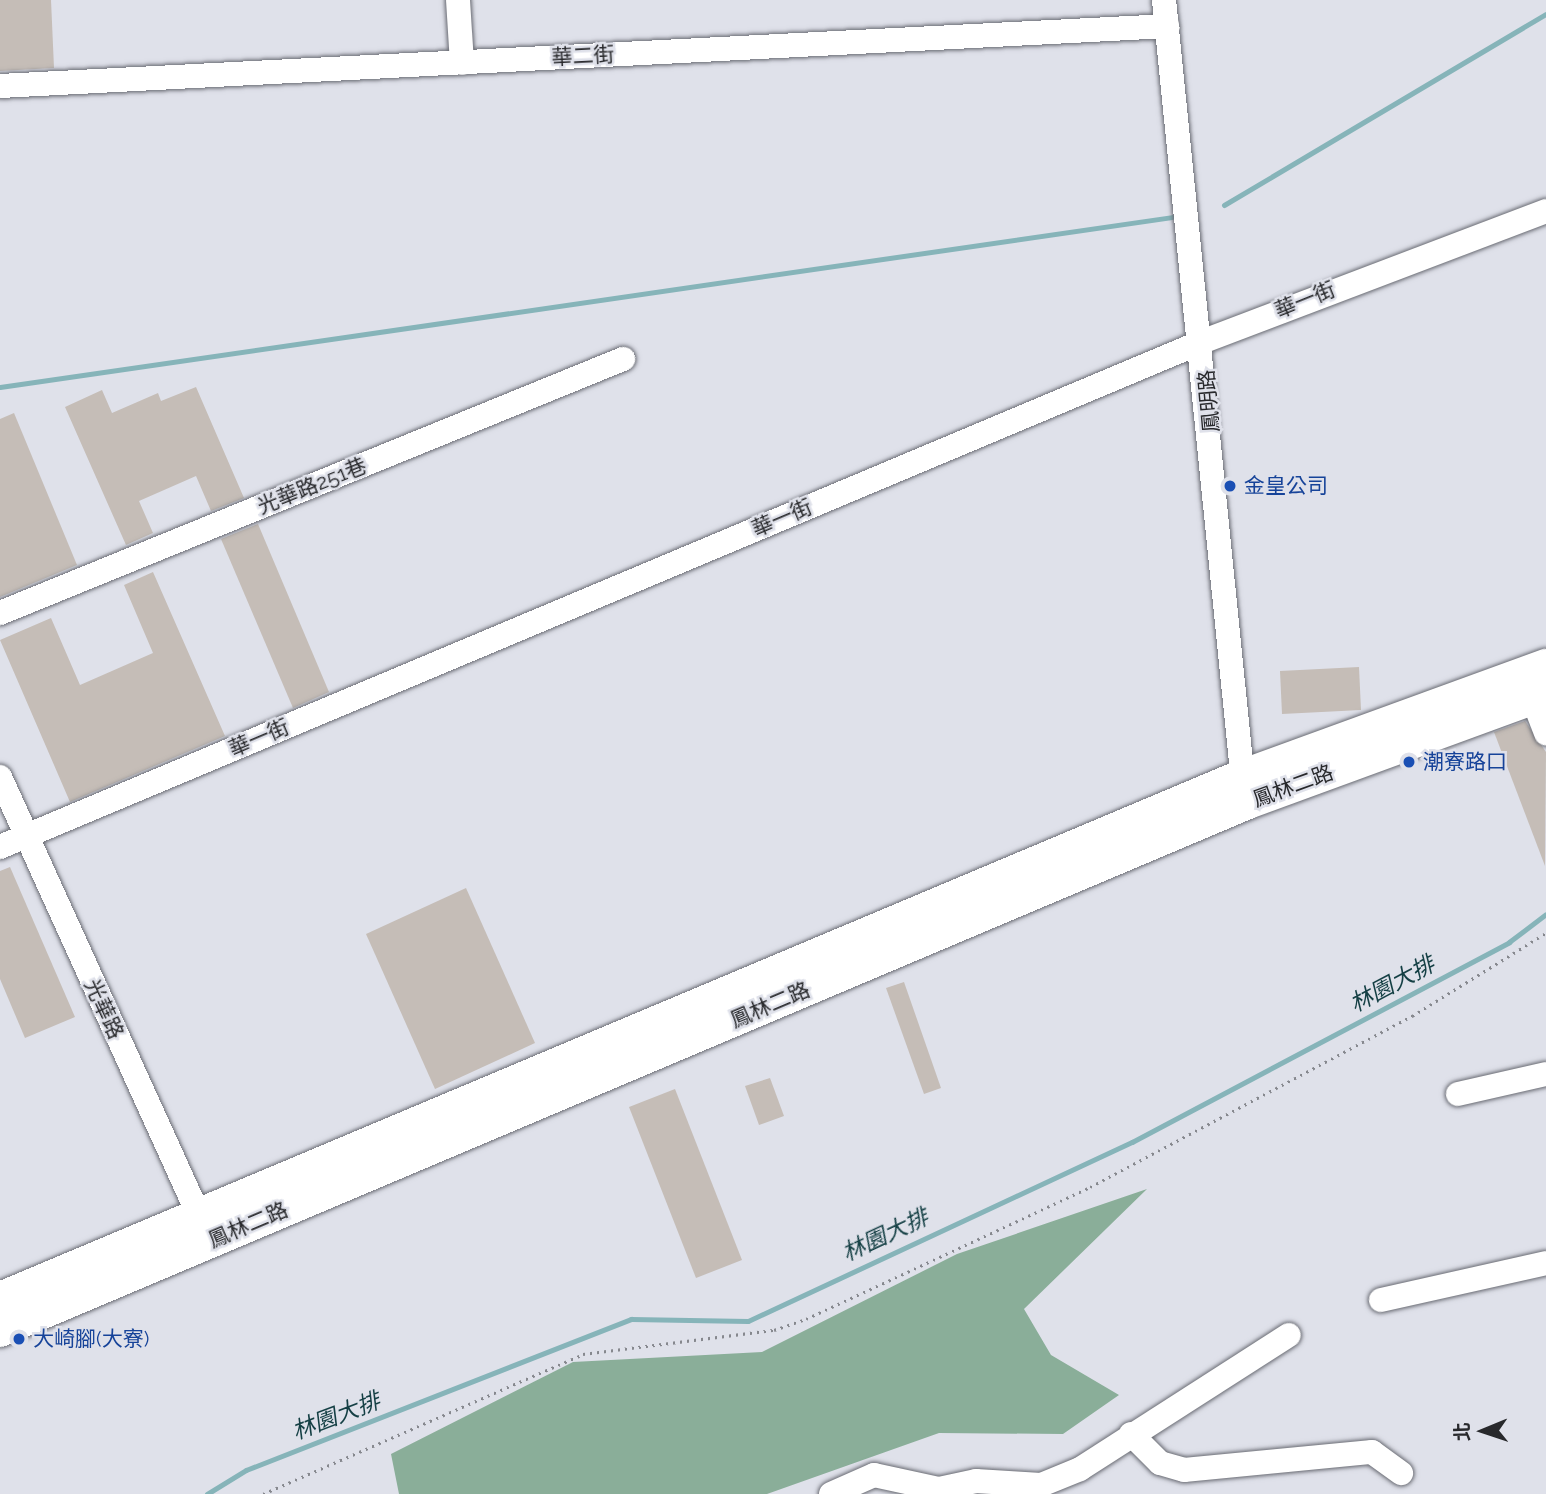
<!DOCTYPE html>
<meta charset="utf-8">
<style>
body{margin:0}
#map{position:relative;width:1546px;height:1494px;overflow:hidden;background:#dfe1ea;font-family:Raleway,"Noto Sans TC",sans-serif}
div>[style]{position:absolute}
.forest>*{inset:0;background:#8aae99}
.stream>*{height:5px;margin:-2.5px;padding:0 2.5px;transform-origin:2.5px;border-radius:2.5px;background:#86b4b9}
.building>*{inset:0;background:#c5bdb7}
.path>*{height:2.5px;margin-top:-1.25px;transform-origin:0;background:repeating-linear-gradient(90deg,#86888e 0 2px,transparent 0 7px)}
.roads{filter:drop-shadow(0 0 2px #696b73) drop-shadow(0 0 2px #696b73)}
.minor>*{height:24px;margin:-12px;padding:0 12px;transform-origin:12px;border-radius:12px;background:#fff}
.major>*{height:32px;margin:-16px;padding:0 16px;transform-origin:16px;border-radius:16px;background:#fff}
.dots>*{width:19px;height:19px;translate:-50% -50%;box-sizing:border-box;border:4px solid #dfe1ea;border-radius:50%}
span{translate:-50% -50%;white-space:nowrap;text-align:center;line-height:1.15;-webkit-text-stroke:5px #dfe1ea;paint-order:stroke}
.street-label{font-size:21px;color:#28292c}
.transit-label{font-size:21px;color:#164399}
.left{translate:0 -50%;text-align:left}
.water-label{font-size:23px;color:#143f44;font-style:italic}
.north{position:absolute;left:1448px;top:1396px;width:70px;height:70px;-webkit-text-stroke:5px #dfe1ea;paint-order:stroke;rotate:268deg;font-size:19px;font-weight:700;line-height:28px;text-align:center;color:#28292c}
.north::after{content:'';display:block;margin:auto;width:24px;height:32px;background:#28292c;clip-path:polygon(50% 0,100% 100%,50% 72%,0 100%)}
</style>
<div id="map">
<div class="forest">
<i style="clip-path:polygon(1147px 1189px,1024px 1309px,1051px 1355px,1119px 1395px,1063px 1434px,939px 1433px,767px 1494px,399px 1494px,391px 1454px,573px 1362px,762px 1352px,957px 1254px)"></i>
</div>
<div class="stream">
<i style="left:1224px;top:205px;width:374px;rotate:-30.7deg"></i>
<i style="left:0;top:387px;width:1184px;rotate:-8.25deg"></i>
<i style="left:207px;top:1494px;width:46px;rotate:-31.6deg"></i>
<i style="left:246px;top:1470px;width:414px;rotate:-21.4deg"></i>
<i style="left:631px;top:1319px;width:117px;rotate:1deg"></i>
<i style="left:748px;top:1321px;width:424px;rotate:-25deg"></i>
<i style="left:1132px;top:1142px;width:427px;rotate:-27.9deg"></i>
<i style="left:1509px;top:942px;width:46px;rotate:-37.1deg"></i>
</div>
<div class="building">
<i style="clip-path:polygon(0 0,51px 0,54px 68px,0 71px)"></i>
<i style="clip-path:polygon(196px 387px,244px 498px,211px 511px,196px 476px,139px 501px,153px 533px,126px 545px,65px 407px,102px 390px,112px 413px,158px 393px,161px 401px)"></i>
<i style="clip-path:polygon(14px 413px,77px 565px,0 597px,0 419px)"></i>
<i style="clip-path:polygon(258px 524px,329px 692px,293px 708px,221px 539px)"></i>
<i style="clip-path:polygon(153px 572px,225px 736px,70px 802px,0 640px,51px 618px,80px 685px,153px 653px,124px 585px)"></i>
<i style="clip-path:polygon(1359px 667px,1361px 710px,1282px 714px,1280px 671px)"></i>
<i style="clip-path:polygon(1525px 721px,1546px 752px,1545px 866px,1494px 732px)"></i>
<i style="clip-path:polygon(10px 867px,75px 1017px,25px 1038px,0 979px,0 871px)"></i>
<i style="clip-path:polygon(466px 888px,535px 1043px,435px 1089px,366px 934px)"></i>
<i style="clip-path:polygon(904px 982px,941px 1088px,924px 1094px,886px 988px)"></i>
<i style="clip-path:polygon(770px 1078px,784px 1116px,759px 1125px,745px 1086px)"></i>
<i style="clip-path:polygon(675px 1089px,742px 1260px,696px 1278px,629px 1107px)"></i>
</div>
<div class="path">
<i style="left:263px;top:1494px;width:349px;rotate:-23.6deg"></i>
<i style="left:583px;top:1354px;width:193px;rotate:-7.2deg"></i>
<i style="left:774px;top:1330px;width:34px;rotate:-19deg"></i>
<i style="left:806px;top:1319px;width:313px;rotate:-24.9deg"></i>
<i style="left:1090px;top:1187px;width:365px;rotate:-28deg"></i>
<i style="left:1412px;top:1016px;width:158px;rotate:-31.8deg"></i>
</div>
<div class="roads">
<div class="minor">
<i style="left:458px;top:0;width:63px;rotate:86.4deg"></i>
<i style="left:1164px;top:0;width:796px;rotate:84.23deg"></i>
<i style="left:0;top:86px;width:1169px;rotate:-2.94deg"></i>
<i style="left:0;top:613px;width:673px;rotate:-22.18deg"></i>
<i style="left:1527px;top:684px;width:53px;rotate:68.8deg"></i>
<i style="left:0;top:777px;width:495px;rotate:65.6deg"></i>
<i style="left:0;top:847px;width:1306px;rotate:-22.8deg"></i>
<i style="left:1204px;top:341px;width:366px;rotate:-20.8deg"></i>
<i style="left:1458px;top:1094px;width:90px;rotate:-12.8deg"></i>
<i style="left:1381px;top:1300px;width:169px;rotate:-12.6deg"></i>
<i style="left:1131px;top:1434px;width:41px;rotate:45deg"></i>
<i style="left:1160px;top:1463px;width:25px;rotate:16deg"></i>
<i style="left:1184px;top:1470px;width:189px;rotate:-5.5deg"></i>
<i style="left:1372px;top:1452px;width:36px;rotate:36deg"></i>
<i style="left:831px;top:1494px;width:47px;rotate:-23.8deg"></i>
<i style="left:874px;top:1475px;width:66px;rotate:12.2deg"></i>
<i style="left:939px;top:1489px;width:38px;rotate:-12deg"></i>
<i style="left:976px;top:1481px;width:65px;rotate:3.5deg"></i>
<i style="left:1041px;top:1485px;width:42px;rotate:-22.3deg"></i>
<i style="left:1080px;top:1469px;width:248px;rotate:-32.7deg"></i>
</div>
<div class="major">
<i style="left:0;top:1298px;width:1343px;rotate:-22.82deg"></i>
<i style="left:1238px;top:777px;width:328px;rotate:-20deg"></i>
<i style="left:0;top:1331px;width:1355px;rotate:-22.93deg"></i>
<i style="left:1248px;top:803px;width:317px;rotate:-20.1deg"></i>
</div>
</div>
<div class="dots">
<i style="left:1230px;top:486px;background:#1a4fb4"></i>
<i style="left:1409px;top:762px;background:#1a4fb4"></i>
<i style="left:19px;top:1339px;background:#1a4fb4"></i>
</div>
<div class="street-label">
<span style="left:583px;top:56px;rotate:-3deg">華二街</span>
<span style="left:1305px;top:300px;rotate:-22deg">華一街</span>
<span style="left:1209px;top:401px;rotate:-95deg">鳳明路</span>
<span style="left:312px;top:486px;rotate:-22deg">光華路251巷</span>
<span style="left:782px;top:518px;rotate:-23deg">華一街</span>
<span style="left:259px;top:738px;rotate:-23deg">華一街</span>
<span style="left:1293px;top:786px;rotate:-20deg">鳳林二路</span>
<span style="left:770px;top:1005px;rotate:-23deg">鳳林二路</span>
<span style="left:104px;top:1009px;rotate:65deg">光華路</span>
<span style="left:248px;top:1225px;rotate:-23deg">鳳林二路</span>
</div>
<div class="transit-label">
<span class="left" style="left:1244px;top:486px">金皇公司</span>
<span class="left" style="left:1423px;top:762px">潮寮路口</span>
<span class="left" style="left:33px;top:1339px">大崎腳(大寮)</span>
</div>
<div class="water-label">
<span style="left:1392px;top:984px;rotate:-28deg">林園大排</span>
<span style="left:885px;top:1235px;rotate:-25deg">林園大排</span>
<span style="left:336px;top:1416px;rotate:-21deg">林園大排</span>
</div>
<div class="north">北</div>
</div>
